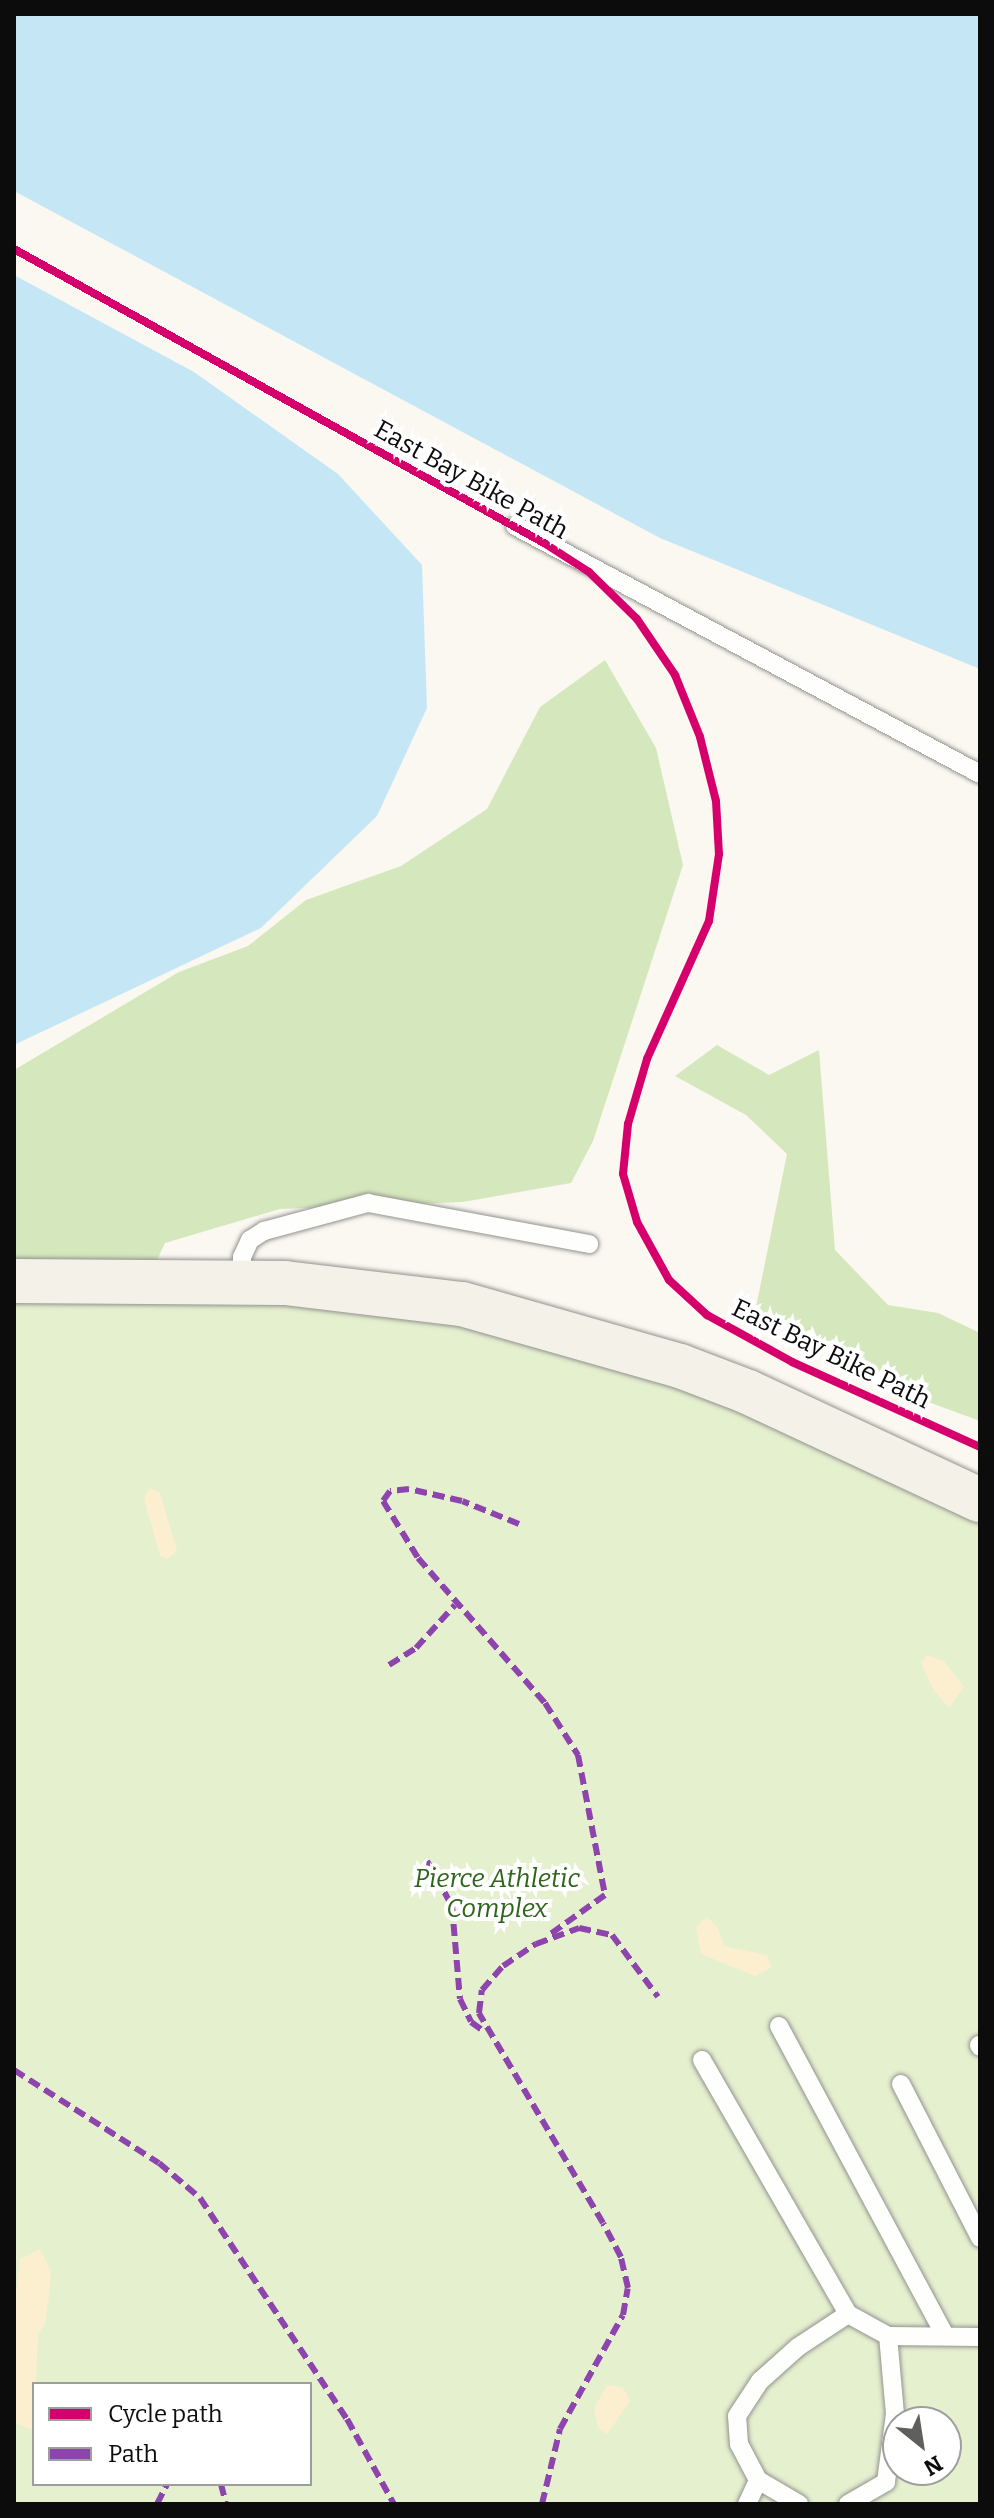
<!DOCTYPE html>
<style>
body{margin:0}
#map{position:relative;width:994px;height:2518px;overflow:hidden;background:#faf8f0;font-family:Bitter,serif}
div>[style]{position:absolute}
.green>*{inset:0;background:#e5f0cf}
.forest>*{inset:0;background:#d5e8bd}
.sand>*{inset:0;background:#fbefd0}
.water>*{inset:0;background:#c5e7f5}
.roads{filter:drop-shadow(0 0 2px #93928f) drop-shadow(0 0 2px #93928f)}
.service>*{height:18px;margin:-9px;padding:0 9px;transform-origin:9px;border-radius:9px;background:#fefefd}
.secondary>*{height:44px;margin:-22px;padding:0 22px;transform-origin:22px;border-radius:22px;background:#f4f2e8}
.quiet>*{height:6px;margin-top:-3px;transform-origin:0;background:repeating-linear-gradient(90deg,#8e44ad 0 12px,transparent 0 18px)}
.cycleway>*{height:8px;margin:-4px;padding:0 4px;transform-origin:4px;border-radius:4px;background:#d6006c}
span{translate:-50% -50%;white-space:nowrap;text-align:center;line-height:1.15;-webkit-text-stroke:8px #fff;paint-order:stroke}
.street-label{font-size:26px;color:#0c0c0c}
.park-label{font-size:26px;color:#2f641b;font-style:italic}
.frame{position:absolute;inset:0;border:16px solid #0c0c0c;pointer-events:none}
.legend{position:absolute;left:32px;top:2382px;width:280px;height:104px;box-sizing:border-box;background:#fff;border:2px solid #9e9e9e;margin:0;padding:10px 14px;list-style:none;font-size:24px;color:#0c0c0c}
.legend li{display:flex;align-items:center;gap:16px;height:40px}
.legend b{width:40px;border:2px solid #9e9e9e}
.north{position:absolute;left:882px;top:2406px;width:80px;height:80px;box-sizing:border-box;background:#fff;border:2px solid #9e9e9e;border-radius:50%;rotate:150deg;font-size:22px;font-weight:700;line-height:32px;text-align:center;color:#0c0c0c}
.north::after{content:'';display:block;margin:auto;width:28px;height:36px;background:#5f5f5c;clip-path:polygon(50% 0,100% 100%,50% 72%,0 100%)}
</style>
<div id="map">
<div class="green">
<i style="clip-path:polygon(evenodd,14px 1287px,329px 1292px,699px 1378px,980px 1503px,980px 2504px,14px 2504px,14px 1287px,34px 2384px,310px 2384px,310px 2484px,34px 2484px,34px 2384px,14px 1287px,898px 2422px,946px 2422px,946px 2470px,898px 2470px,898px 2422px)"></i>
</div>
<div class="forest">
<i style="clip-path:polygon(605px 660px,656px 748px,683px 865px,593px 1141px,571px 1183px,463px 1202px,280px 1209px,165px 1243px,145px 1285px,14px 1287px,14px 1070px,179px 972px,248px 946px,306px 900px,401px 866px,487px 809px,540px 707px)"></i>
<i style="clip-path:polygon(717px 1045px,769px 1075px,819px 1050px,835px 1250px,888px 1305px,938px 1313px,980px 1333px,980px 1421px,890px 1388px,846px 1347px,754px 1317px,787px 1154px,746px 1115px,675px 1076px)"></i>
</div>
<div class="sand">
<i style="clip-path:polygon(150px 1488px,160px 1493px,177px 1551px,167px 1559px,160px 1556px,144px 1498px)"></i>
<i style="clip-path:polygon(927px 1655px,944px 1661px,964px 1687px,949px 1708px,933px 1689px,921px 1663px)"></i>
<i style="clip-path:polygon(707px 1917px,718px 1928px,724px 1946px,767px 1955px,772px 1967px,755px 1976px,701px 1954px,696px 1927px)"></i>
<i style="clip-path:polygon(40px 2249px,51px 2271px,49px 2296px,45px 2324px,38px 2335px,34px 2428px,29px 2429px,14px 2422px,14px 2312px,20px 2259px)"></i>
<i style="clip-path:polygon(607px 2385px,623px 2387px,630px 2401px,607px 2434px,598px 2428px,594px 2408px)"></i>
</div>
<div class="water">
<i style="clip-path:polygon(14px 14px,980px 14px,980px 669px,660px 538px,14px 191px)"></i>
<i style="clip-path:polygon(14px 275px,194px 372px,338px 474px,422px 565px,427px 708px,377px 816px,261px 928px,14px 1045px)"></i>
</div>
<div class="roads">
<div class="service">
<i style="left:515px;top:526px;width:527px;rotate:28.07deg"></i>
<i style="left:242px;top:1281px;width:24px;rotate:-90deg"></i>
<i style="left:242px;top:1257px;width:19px;rotate:-65deg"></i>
<i style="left:250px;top:1240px;width:17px;rotate:-33deg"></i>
<i style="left:264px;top:1231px;width:108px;rotate:-15.1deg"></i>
<i style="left:368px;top:1203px;width:225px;rotate:10.5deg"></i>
<i style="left:779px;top:2026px;width:351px;rotate:61.8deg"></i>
<i style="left:979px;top:2045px;width:2px;rotate:63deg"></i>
<i style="left:702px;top:2060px;width:293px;rotate:60.1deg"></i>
<i style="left:848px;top:2314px;width:46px;rotate:28.8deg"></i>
<i style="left:888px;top:2336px;width:92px;rotate:0.6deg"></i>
<i style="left:901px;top:2084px;width:173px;rotate:62.8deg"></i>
<i style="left:747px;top:2504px;width:26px;rotate:-65deg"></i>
<i style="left:799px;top:2504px;width:48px;rotate:-149.7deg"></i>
<i style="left:758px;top:2480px;width:41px;rotate:-117.8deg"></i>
<i style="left:739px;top:2444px;width:28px;rotate:-94deg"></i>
<i style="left:737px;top:2416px;width:42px;rotate:-56.7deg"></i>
<i style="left:760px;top:2381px;width:51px;rotate:-41.8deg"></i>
<i style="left:798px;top:2347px;width:60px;rotate:-33.4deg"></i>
<i style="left:848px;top:2504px;width:44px;rotate:-30.1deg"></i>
<i style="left:886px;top:2482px;width:69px;rotate:-82.5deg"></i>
<i style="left:895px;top:2414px;width:78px;rotate:-95.1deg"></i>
</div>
<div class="secondary">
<i style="left:14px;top:1281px;width:271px;rotate:0.4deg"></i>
<i style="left:285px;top:1283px;width:178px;rotate:6.8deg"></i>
<i style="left:462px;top:1304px;width:227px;rotate:15.9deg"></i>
<i style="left:680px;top:1366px;width:73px;rotate:20.9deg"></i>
<i style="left:748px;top:1392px;width:256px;rotate:25deg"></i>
</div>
</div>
<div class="quiet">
<i style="left:519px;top:1524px;width:61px;rotate:-158deg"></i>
<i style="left:462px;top:1501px;width:54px;rotate:-167.2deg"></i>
<i style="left:409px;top:1489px;width:19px;rotate:174deg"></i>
<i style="left:390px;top:1491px;width:12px;rotate:125deg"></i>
<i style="left:383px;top:1501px;width:67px;rotate:58.4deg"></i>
<i style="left:418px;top:1558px;width:193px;rotate:48.8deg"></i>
<i style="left:545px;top:1703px;width:62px;rotate:57.6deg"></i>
<i style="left:578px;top:1755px;width:143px;rotate:79.1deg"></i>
<i style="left:605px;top:1895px;width:69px;rotate:144.5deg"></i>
<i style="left:389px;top:1665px;width:32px;rotate:-32deg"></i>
<i style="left:416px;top:1648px;width:58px;rotate:-47.8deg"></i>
<i style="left:427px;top:1861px;width:51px;rotate:60.9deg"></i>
<i style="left:452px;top:1906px;width:93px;rotate:85.1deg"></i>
<i style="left:460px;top:1999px;width:25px;rotate:64deg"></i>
<i style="left:471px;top:2022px;width:17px;rotate:36deg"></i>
<i style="left:14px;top:2070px;width:172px;rotate:32.7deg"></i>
<i style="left:159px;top:2163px;width:54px;rotate:40.5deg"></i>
<i style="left:200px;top:2198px;width:265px;rotate:56.4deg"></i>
<i style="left:347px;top:2419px;width:97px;rotate:61.1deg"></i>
<i style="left:221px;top:2484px;width:21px;rotate:76deg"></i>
<i style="left:157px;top:2504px;width:22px;rotate:-63deg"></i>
<i style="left:542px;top:2504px;width:77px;rotate:-76.5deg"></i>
<i style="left:560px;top:2429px;width:130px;rotate:-61.1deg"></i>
<i style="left:623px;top:2315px;width:27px;rotate:-80deg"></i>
<i style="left:628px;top:2288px;width:32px;rotate:-103deg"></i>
<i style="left:621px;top:2257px;width:38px;rotate:-118deg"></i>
<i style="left:603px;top:2223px;width:244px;rotate:-120.6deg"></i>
<i style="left:479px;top:2013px;width:23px;rotate:-83deg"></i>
<i style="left:482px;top:1990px;width:32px;rotate:-49deg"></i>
<i style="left:503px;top:1966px;width:40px;rotate:-34deg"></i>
<i style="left:536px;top:1944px;width:46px;rotate:-20.4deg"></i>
<i style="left:579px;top:1928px;width:34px;rotate:12deg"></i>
<i style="left:612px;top:1935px;width:77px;rotate:53.4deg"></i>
</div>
<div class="cycleway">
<i style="left:14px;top:249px;width:606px;rotate:29.02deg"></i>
<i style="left:544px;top:543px;width:54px;rotate:32.8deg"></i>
<i style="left:589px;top:572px;width:67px;rotate:44.4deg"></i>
<i style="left:637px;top:619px;width:68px;rotate:55.8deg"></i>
<i style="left:675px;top:675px;width:67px;rotate:68deg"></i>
<i style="left:700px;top:737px;width:66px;rotate:76deg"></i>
<i style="left:716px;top:801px;width:53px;rotate:86.8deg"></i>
<i style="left:719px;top:854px;width:68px;rotate:98.5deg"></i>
<i style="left:709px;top:921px;width:151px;rotate:114.2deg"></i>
<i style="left:647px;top:1059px;width:68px;rotate:106.3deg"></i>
<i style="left:628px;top:1124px;width:50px;rotate:95.7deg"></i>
<i style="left:623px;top:1174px;width:50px;rotate:73.7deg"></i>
<i style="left:637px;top:1222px;width:66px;rotate:61.1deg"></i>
<i style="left:669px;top:1280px;width:52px;rotate:42.6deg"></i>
<i style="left:707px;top:1315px;width:97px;rotate:28.9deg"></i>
<i style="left:792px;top:1362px;width:206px;rotate:24.3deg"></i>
</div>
<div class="street-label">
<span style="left:471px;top:480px;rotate:29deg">East Bay Bike Path</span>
<span style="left:831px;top:1354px;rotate:26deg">East Bay Bike Path</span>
</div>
<div class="park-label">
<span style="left:497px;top:1894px">Pierce Athletic<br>Complex</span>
</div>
<div class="frame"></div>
<ul class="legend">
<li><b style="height:10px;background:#d6006c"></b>Cycle path</li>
<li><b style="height:10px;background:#8e44ad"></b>Path</li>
</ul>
<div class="north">N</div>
</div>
